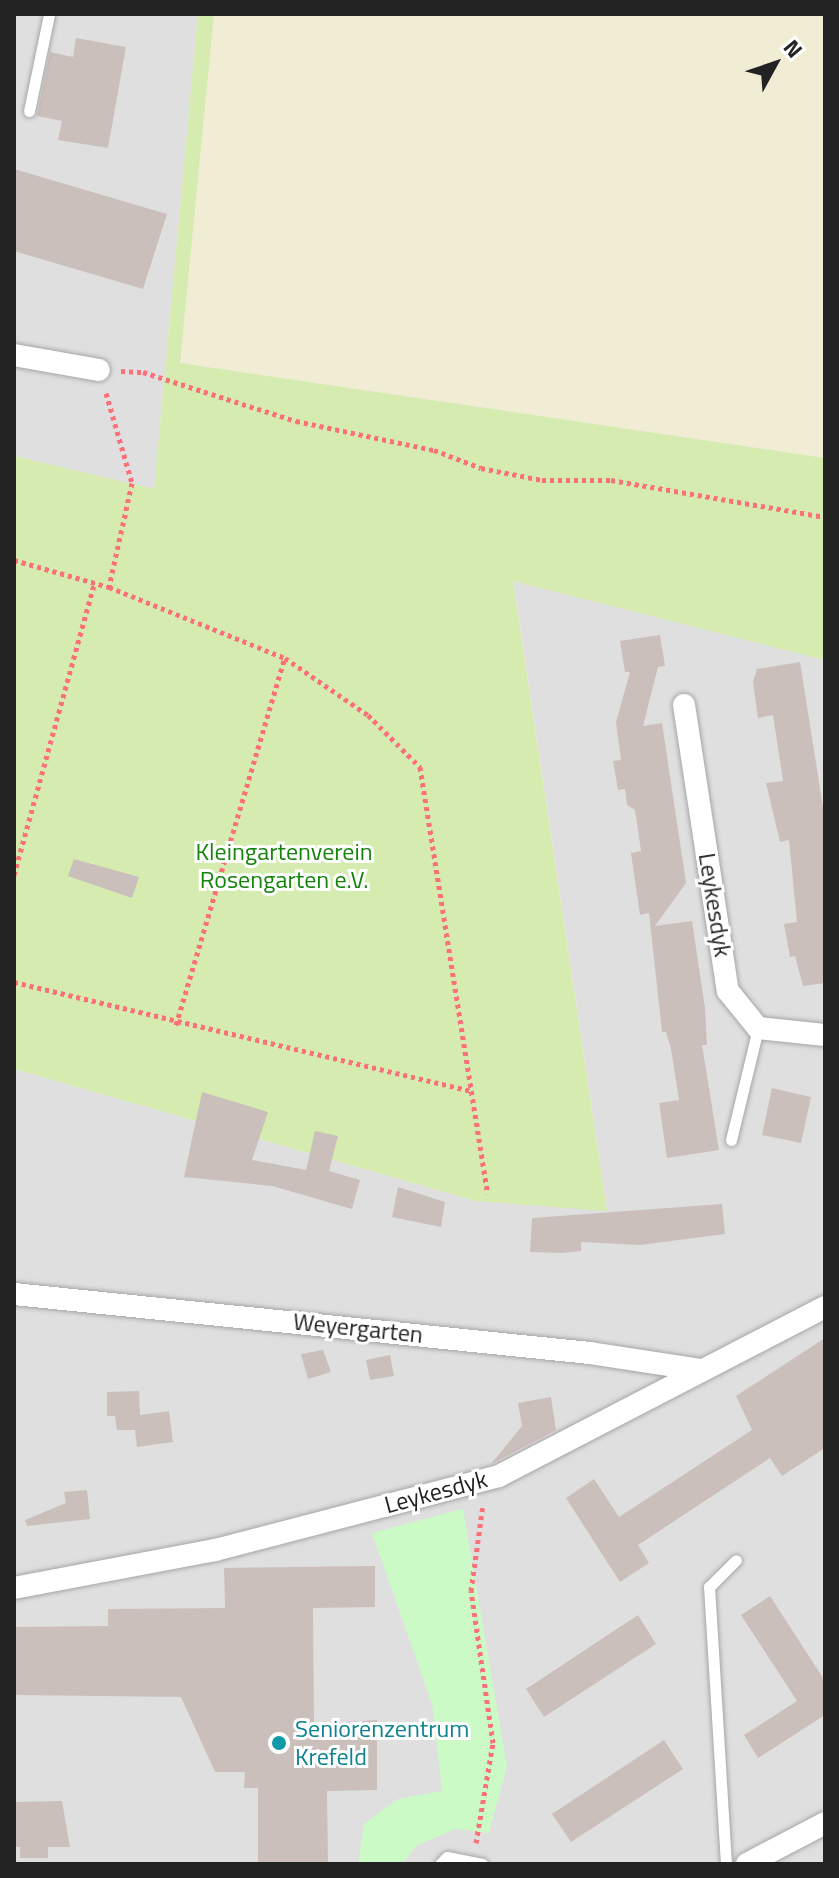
<!DOCTYPE html>
<style>
body{margin:0}
#map{position:relative;width:839px;height:1878px;overflow:hidden;background:#f2ede8;font-family:"Titillium Web",sans-serif}
div>[style]{position:absolute}
.residential>*{inset:0;background:#e0dfdf}
.farmland>*{inset:0;background:#f0edd4}
.grass>*{inset:0;background:#d6ebaf}
.park>*{inset:0;background:#cbfac7}
.building>*{inset:0;background:#cabfbb}
.path>*{height:5px;margin-top:-2.5px;transform-origin:0;background:repeating-linear-gradient(90deg,#fb7079 0 4px,transparent 0 8px)}
.roads{filter:drop-shadow(0 0 2px #a6a6a6) drop-shadow(0 0 2px #a6a6a6)}
.service>*{height:11px;margin:-5.5px;padding:0 5.5px;transform-origin:5.5px;border-radius:5.5px;background:#fff}
.minor>*{height:22px;margin:-11px;padding:0 11px;transform-origin:11px;border-radius:11px;background:#fff}
.dots>*{width:22px;height:22px;translate:-50% -50%;box-sizing:border-box;border:4px solid #fff;border-radius:50%}
span{translate:-50% -50%;white-space:nowrap;text-align:center;line-height:1.15;-webkit-text-stroke:6px #fff;paint-order:stroke}
.park-label{font-size:24px;color:#15840b}
.street-label{font-size:24px;color:#222}
.culture-label{font-size:24px;color:#0d838f}
.left{translate:0 -50%;text-align:left}
.frame{position:absolute;inset:0;border:16px solid #222;pointer-events:none}
.north{position:absolute;left:735px;top:24px;width:80px;height:80px;-webkit-text-stroke:6px #fff;paint-order:stroke;rotate:50deg;font-size:22px;font-weight:700;line-height:32px;text-align:center;color:#222}
.north::after{content:'';display:block;margin:auto;width:28px;height:36px;background:#222;clip-path:polygon(50% 0,100% 100%,50% 72%,0 100%)}
</style>
<div id="map">
<div class="residential">
<i style="clip-path:polygon(14px 14px,198px 14px,154px 490px,14px 456px)"></i>
<i style="clip-path:polygon(512px 572px,825px 657px,825px 1864px,14px 1864px,14px 1069px,476px 1201px,607px 1210px)"></i>
</div>
<div class="farmland">
<i style="clip-path:polygon(214px 14px,825px 14px,825px 458px,180px 363px)"></i>
</div>
<div class="grass">
<i style="clip-path:polygon(198px 14px,214px 14px,180px 363px,825px 458px,825px 660px,513px 581px,607px 1211px,476px 1201px,14px 1069px,14px 456px,154px 489px)"></i>
</div>
<div class="park">
<i style="clip-path:polygon(463px 1509px,507px 1766px,489px 1833px,455px 1829px,416px 1846px,402px 1864px,358px 1864px,364px 1824px,398px 1799px,442px 1791px,432px 1704px,372px 1533px)"></i>
</div>
<div class="building">
<i style="clip-path:polygon(76px 38px,126px 47px,108px 148px,58px 140px,62px 121px,37px 116px,50px 52px,73px 57px)"></i>
<i style="clip-path:polygon(14px 169px,167px 214px,143px 289px,14px 251px)"></i>
<i style="clip-path:polygon(660px 635px,665px 666px,658px 667px,643px 726px,662px 723px,686px 883px,655px 926px,692px 921px,705px 1008px,707px 1045px,702px 1045px,719px 1150px,667px 1158px,659px 1103px,679px 1100px,671px 1049px,666px 1032px,662px 1032px,649px 913px,640px 915px,631px 853px,641px 851px,635px 810px,627px 805px,625px 789px,618px 790px,613px 761px,621px 760px,616px 722px,630px 672px,625px 672px,620px 641px)"></i>
<i style="clip-path:polygon(800px 662px,825px 820px,825px 983px,803px 986px,795px 956px,790px 957px,784px 924px,797px 922px,789px 840px,780px 842px,766px 783px,783px 781px,773px 715px,758px 718px,753px 682px,757px 669px)"></i>
<i style="clip-path:polygon(74px 859px,139px 877px,132px 898px,68px 876px)"></i>
<i style="clip-path:polygon(772px 1088px,811px 1097px,801px 1143px,762px 1135px)"></i>
<i style="clip-path:polygon(202px 1092px,268px 1112px,252px 1160px,306px 1170px,315px 1131px,338px 1136px,329px 1171px,360px 1180px,352px 1209px,272px 1186px,184px 1177px)"></i>
<i style="clip-path:polygon(398px 1187px,445px 1202px,441px 1227px,392px 1217px)"></i>
<i style="clip-path:polygon(722px 1204px,725px 1234px,640px 1245px,581px 1242px,581px 1251px,562px 1253px,530px 1252px,532px 1218px)"></i>
<i style="clip-path:polygon(825px 1338px,825px 1448px,782px 1476px,770px 1458px,638px 1545px,649px 1563px,620px 1582px,566px 1498px,594px 1479px,619px 1517px,752px 1430px,736px 1396px)"></i>
<i style="clip-path:polygon(323px 1350px,331px 1372px,308px 1379px,301px 1354px)"></i>
<i style="clip-path:polygon(390px 1355px,394px 1376px,370px 1380px,366px 1360px)"></i>
<i style="clip-path:polygon(139px 1391px,140px 1415px,169px 1411px,173px 1442px,137px 1447px,135px 1430px,117px 1430px,115px 1416px,107px 1416px,107px 1392px)"></i>
<i style="clip-path:polygon(551px 1397px,556px 1430px,491px 1464px,522px 1426px,518px 1403px)"></i>
<i style="clip-path:polygon(87px 1490px,90px 1519px,27px 1526px,25px 1520px,66px 1503px,64px 1492px)"></i>
<i style="clip-path:polygon(375px 1566px,375px 1607px,313px 1608px,314px 1724px,377px 1720px,377px 1790px,327px 1791px,328px 1864px,258px 1864px,258px 1788px,244px 1788px,245px 1772px,215px 1772px,181px 1697px,14px 1695px,14px 1627px,108px 1626px,108px 1609px,225px 1608px,224px 1568px)"></i>
<i style="clip-path:polygon(770px 1596px,825px 1681px,825px 1715px,758px 1758px,744px 1735px,797px 1701px,741px 1615px)"></i>
<i style="clip-path:polygon(638px 1615px,656px 1644px,544px 1717px,526px 1689px)"></i>
<i style="clip-path:polygon(664px 1740px,683px 1769px,571px 1842px,552px 1814px)"></i>
<i style="clip-path:polygon(62px 1801px,70px 1847px,48px 1847px,48px 1858px,20px 1858px,20px 1847px,14px 1847px,14px 1802px)"></i>
</div>
<div class="path">
<i style="left:121px;top:371px;width:22px;rotate:3deg"></i>
<i style="left:143px;top:372px;width:161px;rotate:17.8deg"></i>
<i style="left:296px;top:421px;width:141px;rotate:11.9deg"></i>
<i style="left:434px;top:450px;width:50px;rotate:21deg"></i>
<i style="left:481px;top:468px;width:62px;rotate:11.1deg"></i>
<i style="left:542px;top:480px;width:69px"></i>
<i style="left:611px;top:480px;width:217px;rotate:9.8deg"></i>
<i style="left:106px;top:393px;width:94px;rotate:73.9deg"></i>
<i style="left:132px;top:483px;width:107px;rotate:102.5deg"></i>
<i style="left:109px;top:587px;width:190px;rotate:22deg"></i>
<i style="left:285px;top:658px;width:101px;rotate:34.5deg"></i>
<i style="left:368px;top:715px;width:74px;rotate:45deg"></i>
<i style="left:420px;top:767px;width:432px;rotate:81deg"></i>
<i style="left:14px;top:560px;width:99px;rotate:15.9deg"></i>
<i style="left:14px;top:875px;width:302px;rotate:-74.6deg"></i>
<i style="left:14px;top:982px;width:472px;rotate:13.4deg"></i>
<i style="left:176px;top:1025px;width:383px;rotate:-73.5deg"></i>
<i style="left:476px;top:1843px;width:101px;rotate:-80.4deg"></i>
<i style="left:493px;top:1743px;width:154px;rotate:-98.2deg"></i>
<i style="left:471px;top:1591px;width:87px;rotate:-82.1deg"></i>
</div>
<div class="roads">
<div class="service">
<i style="left:29px;top:111px;width:99px;rotate:-78.3deg"></i>
<i style="left:731px;top:1140px;width:115px;rotate:-76.4deg"></i>
<i style="left:440px;top:1864px;width:10px;rotate:-45deg"></i>
<i style="left:447px;top:1857px;width:36px;rotate:11deg"></i>
<i style="left:726px;top:1864px;width:278px;rotate:-93.5deg"></i>
<i style="left:709px;top:1587px;width:38px;rotate:-45deg"></i>
</div>
<div class="minor">
<i style="left:14px;top:355px;width:86px;rotate:10deg"></i>
<i style="left:684px;top:705px;width:289px;rotate:81.3deg"></i>
<i style="left:728px;top:991px;width:48px;rotate:51deg"></i>
<i style="left:758px;top:1028px;width:67px;rotate:6deg"></i>
<i style="left:14px;top:1294px;width:579px;rotate:5.85deg"></i>
<i style="left:590px;top:1353px;width:112px;rotate:8.7deg"></i>
<i style="left:14px;top:1588px;width:205px;rotate:-10.7deg"></i>
<i style="left:215px;top:1550px;width:293px;rotate:-14.6deg"></i>
<i style="left:499px;top:1476px;width:367px;rotate:-27.4deg"></i>
<i style="left:747px;top:1864px;width:88px;rotate:-27.7deg"></i>
</div>
</div>
<div class="dots">
<i style="left:279px;top:1743px;background:#0f9aa8"></i>
</div>
<div class="park-label">
<span style="left:284px;top:866px">Kleingartenverein<br>Rosengarten e.V.</span>
</div>
<div class="street-label">
<span style="left:715px;top:905px;rotate:81deg">Leykesdyk</span>
<span style="left:358px;top:1328px;rotate:6deg">Weyergarten</span>
<span style="left:436px;top:1492px;rotate:-15deg">Leykesdyk</span>
</div>
<div class="culture-label">
<span class="left" style="left:295px;top:1743px">Seniorenzentrum<br>Krefeld</span>
</div>
<div class="frame"></div>
<div class="north">N</div>
</div>
